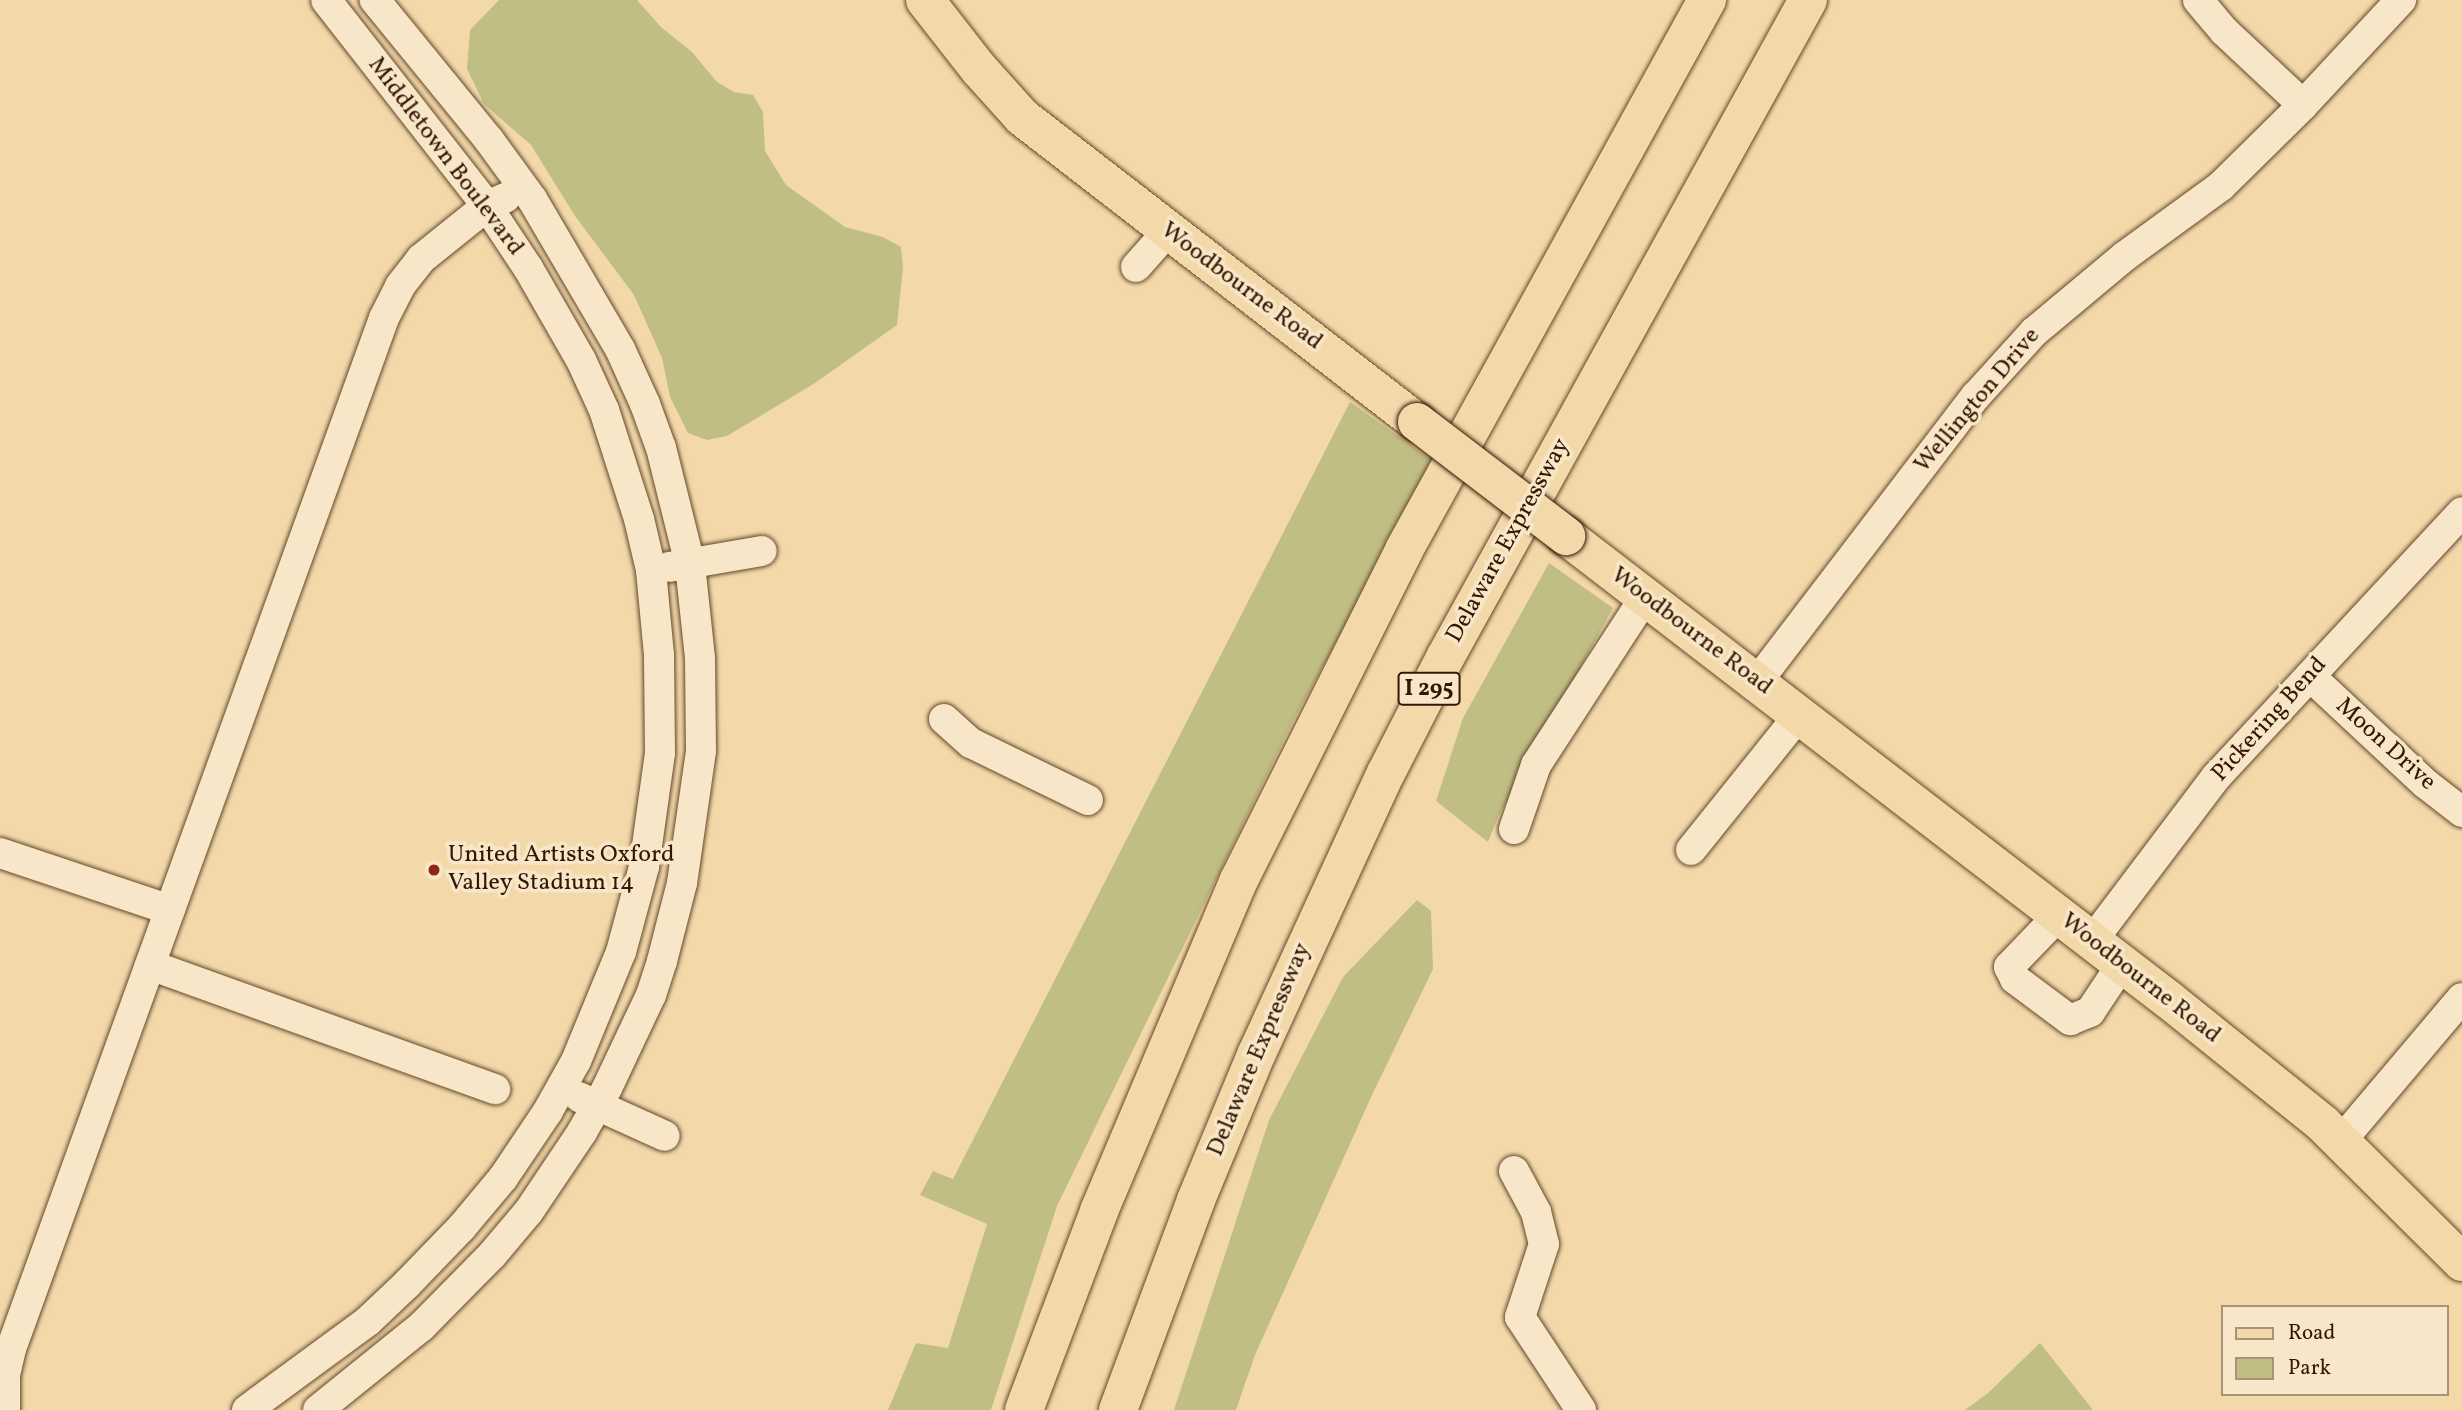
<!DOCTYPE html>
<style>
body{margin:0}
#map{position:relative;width:2462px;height:1410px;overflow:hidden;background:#f3d9aa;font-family:Vollkorn,serif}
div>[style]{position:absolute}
.green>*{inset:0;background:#c0be85}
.roads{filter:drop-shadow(0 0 2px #64482b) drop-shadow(0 0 2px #64482b)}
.minor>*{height:30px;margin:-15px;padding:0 15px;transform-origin:15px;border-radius:15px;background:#f7e6c8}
.major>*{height:38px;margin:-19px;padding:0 19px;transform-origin:19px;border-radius:19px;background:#f3d9aa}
.highway>*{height:38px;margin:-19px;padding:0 19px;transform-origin:19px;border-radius:19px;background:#f3d9aa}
.bridges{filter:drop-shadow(0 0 2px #341701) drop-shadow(0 0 2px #341701)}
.major-bridge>*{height:38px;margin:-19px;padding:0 19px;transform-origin:19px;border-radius:19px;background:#f3d9aa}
.dots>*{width:19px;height:19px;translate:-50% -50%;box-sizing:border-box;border:4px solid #f7e6c8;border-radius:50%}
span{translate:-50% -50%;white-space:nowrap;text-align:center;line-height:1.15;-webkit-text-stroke:7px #f7e6c8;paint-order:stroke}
.shield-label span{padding:2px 5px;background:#f7e6c8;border:2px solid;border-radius:5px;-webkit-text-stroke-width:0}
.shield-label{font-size:23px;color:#341701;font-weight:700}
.street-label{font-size:24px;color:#341701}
.poi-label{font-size:24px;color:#341701}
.left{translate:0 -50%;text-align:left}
.legend{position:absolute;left:2221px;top:1305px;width:228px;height:91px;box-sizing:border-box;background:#f7e6c8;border:2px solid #a99378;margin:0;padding:9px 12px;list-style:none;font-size:21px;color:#341701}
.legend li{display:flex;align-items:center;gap:14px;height:35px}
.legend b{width:35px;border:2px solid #a99378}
</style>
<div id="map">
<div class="green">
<i style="clip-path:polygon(499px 0,637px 0,661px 27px,692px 52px,717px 82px,734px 92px,753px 95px,763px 112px,765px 151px,786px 185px,845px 227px,883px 237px,901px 247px,903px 267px,897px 325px,815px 383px,727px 436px,707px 440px,688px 433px,670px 397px,662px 358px,634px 295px,575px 216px,531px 145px,484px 104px,467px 69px,470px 30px)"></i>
<i style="clip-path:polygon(1350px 402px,1434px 462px,1293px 721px,1057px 1206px,991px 1410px,888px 1410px,916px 1343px,948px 1348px,987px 1224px,920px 1195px,933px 1171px,953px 1179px)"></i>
<i style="clip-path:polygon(1549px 563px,1613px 608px,1499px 815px,1488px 842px,1436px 801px,1463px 718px)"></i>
<i style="clip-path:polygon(1417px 900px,1431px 911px,1433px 969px,1372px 1095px,1255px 1355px,1236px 1410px,1174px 1410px,1269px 1120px,1343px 977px)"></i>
<i style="clip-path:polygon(2040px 1343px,2093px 1410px,1965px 1410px,1988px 1393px)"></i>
</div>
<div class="roads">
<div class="minor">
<i style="left:2198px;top:0;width:40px;rotate:50deg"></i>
<i style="left:2224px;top:31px;width:108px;rotate:43.1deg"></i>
<i style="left:2303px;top:105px;width:144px;rotate:-47deg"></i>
<i style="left:1136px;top:267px;width:48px;rotate:-48.4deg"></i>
<i style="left:669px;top:567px;width:94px;rotate:-9.8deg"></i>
<i style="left:2310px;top:676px;width:158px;rotate:43deg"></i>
<i style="left:2426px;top:784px;width:46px;rotate:37.9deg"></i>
<i style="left:1757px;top:682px;width:360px;rotate:-52.6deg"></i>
<i style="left:1976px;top:396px;width:86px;rotate:-47.8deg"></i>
<i style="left:2034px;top:332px;width:119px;rotate:-39.9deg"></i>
<i style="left:2125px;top:256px;width:119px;rotate:-36.1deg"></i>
<i style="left:2221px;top:186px;width:115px;rotate:-44.6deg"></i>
<i style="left:944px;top:719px;width:36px;rotate:42deg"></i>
<i style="left:971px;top:743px;width:130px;rotate:26deg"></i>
<i style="left:1514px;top:829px;width:68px;rotate:-71deg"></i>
<i style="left:1536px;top:765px;width:200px;rotate:-57deg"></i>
<i style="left:1691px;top:850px;width:173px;rotate:-51.3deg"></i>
<i style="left:0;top:853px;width:179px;rotate:18.5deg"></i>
<i style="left:2059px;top:915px;width:72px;rotate:133.9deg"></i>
<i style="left:2009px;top:967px;width:13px;rotate:63deg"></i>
<i style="left:2015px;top:979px;width:69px;rotate:36.7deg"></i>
<i style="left:2070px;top:1020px;width:22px;rotate:-22deg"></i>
<i style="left:2090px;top:1012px;width:58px;rotate:-56.3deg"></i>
<i style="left:2092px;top:941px;width:207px;rotate:-52.9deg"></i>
<i style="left:2217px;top:776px;width:360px;rotate:-47.1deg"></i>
<i style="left:150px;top:965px;width:367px;rotate:19.8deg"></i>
<i style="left:579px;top:1097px;width:94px;rotate:24.4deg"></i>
<i style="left:2341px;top:1141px;width:187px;rotate:-49.8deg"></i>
<i style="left:1514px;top:1171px;width:47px;rotate:61.8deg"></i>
<i style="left:1536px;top:1212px;width:33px;rotate:76deg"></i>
<i style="left:1544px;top:1244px;width:77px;rotate:108.2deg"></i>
<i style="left:1520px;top:1317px;width:111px;rotate:56.7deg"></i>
<i style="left:5px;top:1410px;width:35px;rotate:-90deg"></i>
<i style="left:5px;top:1375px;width:27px;rotate:-77deg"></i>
<i style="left:11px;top:1349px;width:1096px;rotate:-70.11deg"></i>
<i style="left:384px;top:318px;width:36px;rotate:-63deg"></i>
<i style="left:400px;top:286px;width:34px;rotate:-52deg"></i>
<i style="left:421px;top:259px;width:85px;rotate:-38.8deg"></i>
<i style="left:487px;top:206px;width:20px;rotate:-24deg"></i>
<i style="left:247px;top:1410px;width:150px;rotate:-36.3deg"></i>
<i style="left:368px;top:1321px;width:54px;rotate:-43.5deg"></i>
<i style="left:407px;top:1284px;width:79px;rotate:-46deg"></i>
<i style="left:462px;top:1227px;width:64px;rotate:-50.1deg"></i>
<i style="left:503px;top:1178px;width:81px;rotate:-56.1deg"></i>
<i style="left:548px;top:1111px;width:57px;rotate:-60.8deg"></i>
<i style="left:576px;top:1061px;width:118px;rotate:-67.6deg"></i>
<i style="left:621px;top:952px;width:88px;rotate:-74.9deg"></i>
<i style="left:644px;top:867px;width:115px;rotate:-82deg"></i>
<i style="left:660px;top:753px;width:98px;rotate:-90.6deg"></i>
<i style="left:659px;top:655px;width:85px;rotate:-95.4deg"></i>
<i style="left:651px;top:570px;width:52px;rotate:-103.2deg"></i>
<i style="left:639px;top:519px;width:114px;rotate:-107.8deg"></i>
<i style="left:604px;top:410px;width:55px;rotate:-114.7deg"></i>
<i style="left:581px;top:360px;width:106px;rotate:-119.9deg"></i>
<i style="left:528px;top:268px;width:74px;rotate:-123.5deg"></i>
<i style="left:487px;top:206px;width:261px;rotate:-128deg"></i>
<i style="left:318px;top:1410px;width:132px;rotate:-38.9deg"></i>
<i style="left:421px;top:1327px;width:101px;rotate:-45.4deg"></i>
<i style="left:492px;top:1255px;width:57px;rotate:-49.9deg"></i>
<i style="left:529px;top:1211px;width:95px;rotate:-56.1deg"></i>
<i style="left:582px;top:1132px;width:51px;rotate:-60.4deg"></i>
<i style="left:607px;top:1088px;width:103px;rotate:-64.7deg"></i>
<i style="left:651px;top:995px;width:36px;rotate:-72deg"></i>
<i style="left:662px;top:961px;width:81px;rotate:-75.6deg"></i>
<i style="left:682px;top:883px;width:133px;rotate:-81.8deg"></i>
<i style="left:701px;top:751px;width:93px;rotate:-90.6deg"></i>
<i style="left:700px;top:658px;width:95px;rotate:-96.1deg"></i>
<i style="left:690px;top:564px;width:120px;rotate:-104deg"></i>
<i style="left:661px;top:448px;width:47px;rotate:-110deg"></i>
<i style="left:645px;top:404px;width:60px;rotate:-114.4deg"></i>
<i style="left:620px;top:349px;width:174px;rotate:-120.4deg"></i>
<i style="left:532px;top:199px;width:73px;rotate:-126.1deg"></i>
<i style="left:489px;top:140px;width:181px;rotate:-129.2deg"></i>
</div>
<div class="major">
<i style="left:925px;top:0;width:88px;rotate:52deg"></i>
<i style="left:979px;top:69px;width:64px;rotate:48.1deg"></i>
<i style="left:1022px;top:117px;width:499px;rotate:37.7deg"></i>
<i style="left:1566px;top:536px;width:761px;rotate:37.58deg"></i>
<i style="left:2169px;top:1000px;width:198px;rotate:38.8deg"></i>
<i style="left:2323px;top:1124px;width:196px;rotate:44.8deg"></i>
</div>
<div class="highway">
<i style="left:1024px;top:1410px;width:213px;rotate:-69.3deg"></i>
<i style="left:1099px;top:1211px;width:359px;rotate:-67.1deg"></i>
<i style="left:1239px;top:880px;width:369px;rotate:-63.4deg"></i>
<i style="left:1404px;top:550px;width:628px;rotate:-61.15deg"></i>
<i style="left:1118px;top:1410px;width:224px;rotate:-69.6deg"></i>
<i style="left:1196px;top:1200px;width:159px;rotate:-67.5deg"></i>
<i style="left:1257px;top:1053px;width:308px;rotate:-65.3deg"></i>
<i style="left:1386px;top:773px;width:131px;rotate:-62.9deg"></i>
<i style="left:1446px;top:656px;width:749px;rotate:-61.11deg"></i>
</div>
</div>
<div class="bridges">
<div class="major-bridge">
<i style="left:1417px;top:422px;width:188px;rotate:37.4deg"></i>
</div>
</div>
<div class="dots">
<i style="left:434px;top:870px;background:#8f2418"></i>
</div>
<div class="shield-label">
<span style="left:1429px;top:689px">I 295</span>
</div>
<div class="street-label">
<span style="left:445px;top:157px;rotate:53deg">Middletown Boulevard</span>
<span style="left:1241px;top:287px;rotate:37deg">Woodbourne Road</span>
<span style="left:1978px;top:401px;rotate:-50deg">Wellington Drive</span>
<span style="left:1509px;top:541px;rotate:-61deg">Delaware Expressway</span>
<span style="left:1691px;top:632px;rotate:37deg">Woodbourne Road</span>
<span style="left:2270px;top:720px;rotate:-48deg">Pickering Bend</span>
<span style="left:2385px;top:745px;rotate:42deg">Moon Drive</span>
<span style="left:2140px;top:979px;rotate:38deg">Woodbourne Road</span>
<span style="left:1260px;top:1050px;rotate:-67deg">Delaware Expressway</span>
</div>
<div class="poi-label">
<span class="left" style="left:448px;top:870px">United Artists Oxford<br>Valley Stadium 14</span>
</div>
<ul class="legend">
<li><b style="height:9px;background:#f3d9aa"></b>Road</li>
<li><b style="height:19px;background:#c0be85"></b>Park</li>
</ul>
</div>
